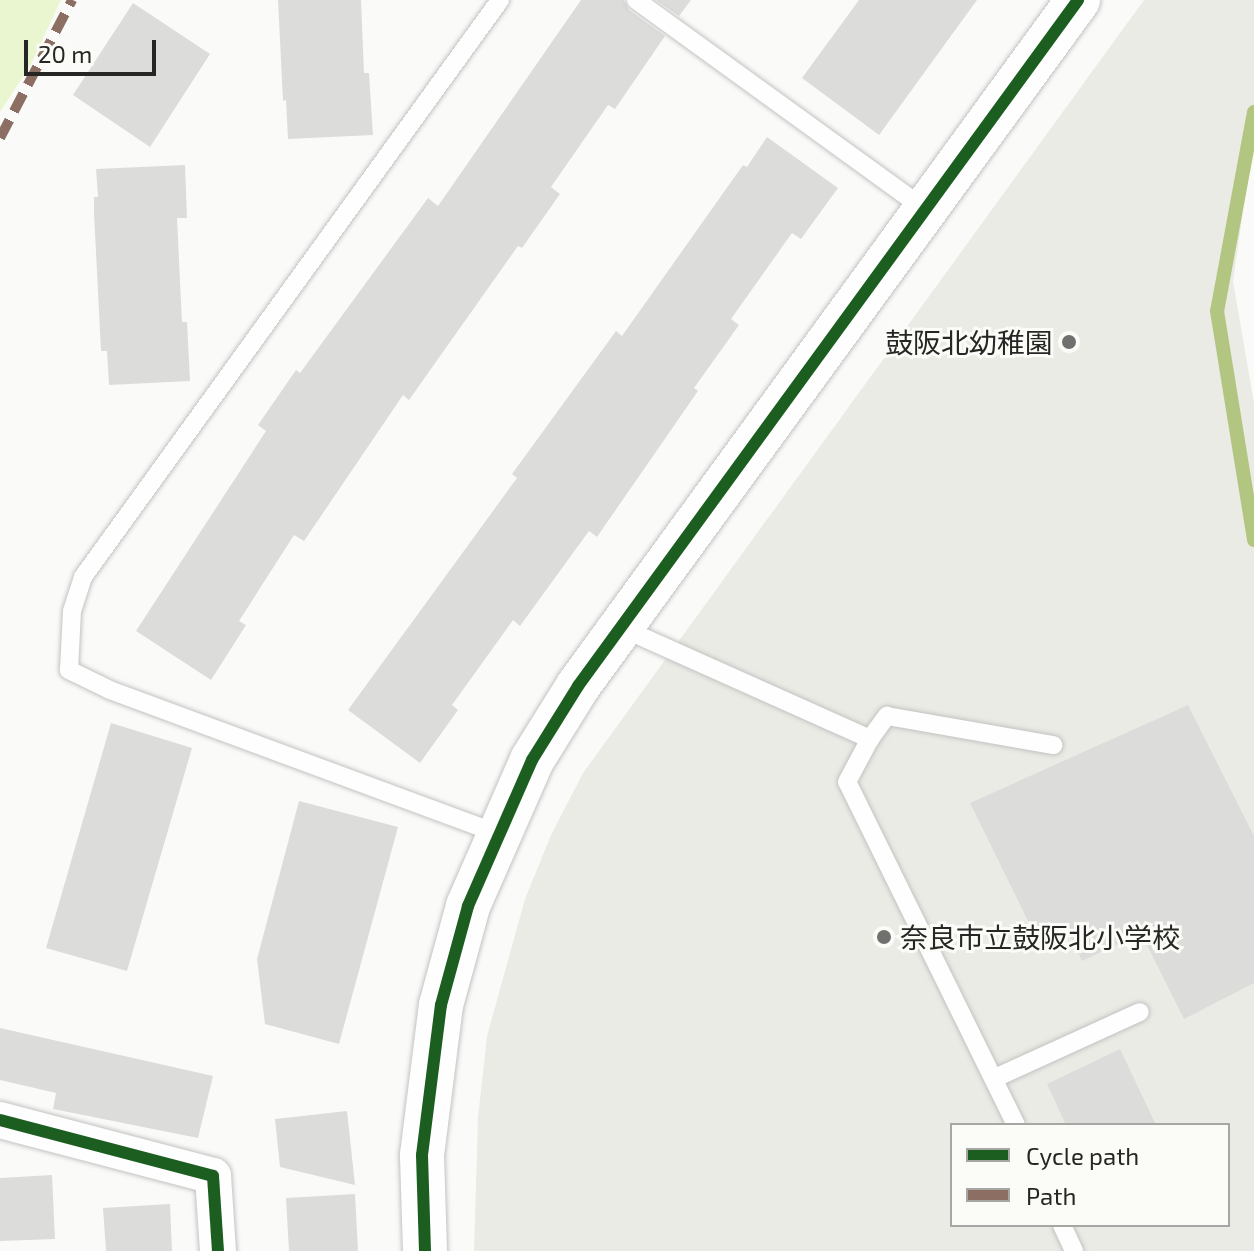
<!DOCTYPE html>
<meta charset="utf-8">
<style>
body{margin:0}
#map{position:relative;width:1254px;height:1251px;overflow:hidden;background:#fafbf9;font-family:"Exo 2","Noto Sans JP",sans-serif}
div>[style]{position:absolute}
.built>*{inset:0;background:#eaebe5}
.green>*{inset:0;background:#eaf6d0}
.stream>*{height:14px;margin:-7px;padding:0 7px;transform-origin:7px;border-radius:7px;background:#b3c681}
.building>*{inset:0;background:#dcdddb}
.roads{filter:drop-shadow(0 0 2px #c2c3c1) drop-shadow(0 0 2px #c2c3c1)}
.service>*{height:18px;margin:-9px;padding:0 9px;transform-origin:9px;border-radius:9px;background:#fefefe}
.minor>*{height:36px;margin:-18px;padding:0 18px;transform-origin:18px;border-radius:18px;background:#fefefe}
.tertiary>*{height:44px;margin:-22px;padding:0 22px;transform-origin:22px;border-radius:22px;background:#fefefe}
.quiet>*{height:10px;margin-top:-5px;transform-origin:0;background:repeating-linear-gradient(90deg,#8d6e63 0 20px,transparent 0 30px)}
.cycleway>*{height:12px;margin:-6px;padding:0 6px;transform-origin:6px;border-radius:6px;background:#1b5e20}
.dots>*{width:22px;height:22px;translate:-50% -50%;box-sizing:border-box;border:4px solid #fbfcf8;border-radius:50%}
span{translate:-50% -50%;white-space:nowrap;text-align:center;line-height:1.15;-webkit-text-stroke:6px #fbfcf8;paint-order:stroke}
.poi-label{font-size:28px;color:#262725}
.right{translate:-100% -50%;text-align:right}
.left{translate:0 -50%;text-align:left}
.legend{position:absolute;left:950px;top:1123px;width:280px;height:104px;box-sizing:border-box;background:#fbfcf8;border:2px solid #a6a7a4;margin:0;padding:10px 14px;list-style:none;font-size:24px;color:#262725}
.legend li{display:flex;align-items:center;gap:16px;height:40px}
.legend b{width:40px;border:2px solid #a6a7a4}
.scale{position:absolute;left:24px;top:40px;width:132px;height:36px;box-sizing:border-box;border:4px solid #262725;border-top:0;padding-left:10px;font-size:24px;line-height:28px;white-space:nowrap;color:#262725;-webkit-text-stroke:6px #fbfcf8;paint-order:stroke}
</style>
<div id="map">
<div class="built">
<i style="clip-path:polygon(evenodd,1144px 0,1254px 0,1254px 137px,1233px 281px,1254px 403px,1254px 1251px,474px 1251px,478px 1117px,487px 1036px,525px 899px,551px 835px,583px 773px,1144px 0,952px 1125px,1228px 1125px,1228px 1225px,952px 1225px,952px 1125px)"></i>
</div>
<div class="green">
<i style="clip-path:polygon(0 0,61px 0,30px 66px,0 112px)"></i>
</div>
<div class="stream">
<i style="left:1254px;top:112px;width:202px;rotate:100.5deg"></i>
<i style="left:1217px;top:311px;width:232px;rotate:80.8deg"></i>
</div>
<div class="building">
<i style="clip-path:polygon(278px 0,361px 0,364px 73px,369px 73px,373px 135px,288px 139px,286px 100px,283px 101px)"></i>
<i style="clip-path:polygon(581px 0,624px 0,629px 10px,665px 36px,615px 109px,608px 105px,551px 187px,560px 194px,522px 248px,518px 246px,409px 400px,403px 395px,304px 541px,294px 535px,239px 621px,246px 625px,211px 680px,136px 631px,266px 431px,258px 425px,296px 370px,300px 373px,428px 198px,438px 206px)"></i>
<i style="clip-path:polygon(656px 0,691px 0,679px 16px)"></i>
<i style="clip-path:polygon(859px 0,977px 0,879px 135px,802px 78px)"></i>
<i style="clip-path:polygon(133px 3px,210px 54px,150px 147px,73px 95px)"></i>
<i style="clip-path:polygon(767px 137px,838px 188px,801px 239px,792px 233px,731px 319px,739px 325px,694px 388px,698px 391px,597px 537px,589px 531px,520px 626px,513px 620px,452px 705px,458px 710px,420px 763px,348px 710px,517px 478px,512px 474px,616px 331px,622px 336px,743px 165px,747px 167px)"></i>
<i style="clip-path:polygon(185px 165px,187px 218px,177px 218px,182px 322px,187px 322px,190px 381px,109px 385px,107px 351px,101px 351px,94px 213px,94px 197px,98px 197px,96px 169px)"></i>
<i style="clip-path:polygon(1188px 705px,1254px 836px,1254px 983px,1184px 1019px,1141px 933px,1082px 961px,1065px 924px,1036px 937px,970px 803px)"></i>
<i style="clip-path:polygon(111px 723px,192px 748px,127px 971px,46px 948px)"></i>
<i style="clip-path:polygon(299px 801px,398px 827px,339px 1044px,265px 1024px,257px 959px)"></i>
<i style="clip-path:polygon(0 1028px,213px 1076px,198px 1138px,53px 1109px,56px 1093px,0 1080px)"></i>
<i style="clip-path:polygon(1120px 1049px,1156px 1125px,1066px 1125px,1047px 1084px)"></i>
<i style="clip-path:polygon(347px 1111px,355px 1185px,280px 1167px,275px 1119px)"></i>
<i style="clip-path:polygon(52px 1175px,55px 1239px,0 1241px,0 1178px)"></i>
<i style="clip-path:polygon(355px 1194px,358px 1251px,289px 1251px,286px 1198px)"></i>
<i style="clip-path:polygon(170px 1204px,172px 1251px,106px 1251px,103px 1208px)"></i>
</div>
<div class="roads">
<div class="service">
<i style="left:636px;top:0;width:354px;rotate:35.9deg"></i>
<i style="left:622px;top:628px;width:272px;rotate:24.1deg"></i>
<i style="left:499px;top:834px;width:415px;rotate:-159.7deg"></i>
<i style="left:110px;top:690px;width:46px;rotate:-154deg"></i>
<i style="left:69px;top:670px;width:59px;rotate:-87.1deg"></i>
<i style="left:72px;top:611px;width:36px;rotate:-72deg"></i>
<i style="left:83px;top:577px;width:712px;rotate:-54.14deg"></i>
<i style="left:995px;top:1078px;width:159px;rotate:-24.5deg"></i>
<i style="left:1016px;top:1125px;width:382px;rotate:-116.2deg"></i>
<i style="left:847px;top:782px;width:49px;rotate:-61.9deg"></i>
<i style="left:870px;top:739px;width:29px;rotate:-54deg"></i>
<i style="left:887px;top:716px;width:169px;rotate:9.9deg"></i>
<i style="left:1062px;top:1225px;width:29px;rotate:65deg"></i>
</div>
<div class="minor">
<i style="left:0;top:1120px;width:220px;rotate:14.7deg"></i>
<i style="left:213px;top:1176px;width:75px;rotate:86.2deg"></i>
</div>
<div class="tertiary">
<i style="left:425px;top:1251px;width:96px;rotate:-91.8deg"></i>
<i style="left:422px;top:1155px;width:151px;rotate:-82.8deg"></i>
<i style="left:441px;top:1005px;width:103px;rotate:-74.7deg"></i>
<i style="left:468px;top:906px;width:159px;rotate:-66.3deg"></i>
<i style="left:532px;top:760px;width:87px;rotate:-58.1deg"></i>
<i style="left:578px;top:686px;width:849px;rotate:-53.91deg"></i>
</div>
</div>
<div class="quiet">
<i style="left:0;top:138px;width:156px;rotate:-62.4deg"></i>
</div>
<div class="cycleway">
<i style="left:0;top:1120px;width:220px;rotate:14.7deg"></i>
<i style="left:213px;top:1176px;width:75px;rotate:86.2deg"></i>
<i style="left:425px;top:1251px;width:96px;rotate:-91.8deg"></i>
<i style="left:422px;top:1155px;width:151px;rotate:-82.8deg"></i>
<i style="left:441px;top:1005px;width:103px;rotate:-74.7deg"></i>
<i style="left:468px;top:906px;width:159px;rotate:-66.3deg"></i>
<i style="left:532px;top:760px;width:87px;rotate:-58.1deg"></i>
<i style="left:578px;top:686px;width:849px;rotate:-53.91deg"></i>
</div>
<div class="dots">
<i style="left:1069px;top:342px;background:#70716f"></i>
<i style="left:884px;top:937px;background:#70716f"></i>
</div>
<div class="poi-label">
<span class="right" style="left:1053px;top:342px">鼓阪北幼稚園</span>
<span class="left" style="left:900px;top:937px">奈良市立鼓阪北小学校</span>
</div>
<ul class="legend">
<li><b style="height:10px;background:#1b5e20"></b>Cycle path</li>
<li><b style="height:10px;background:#8d6e63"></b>Path</li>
</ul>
<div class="scale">20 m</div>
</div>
